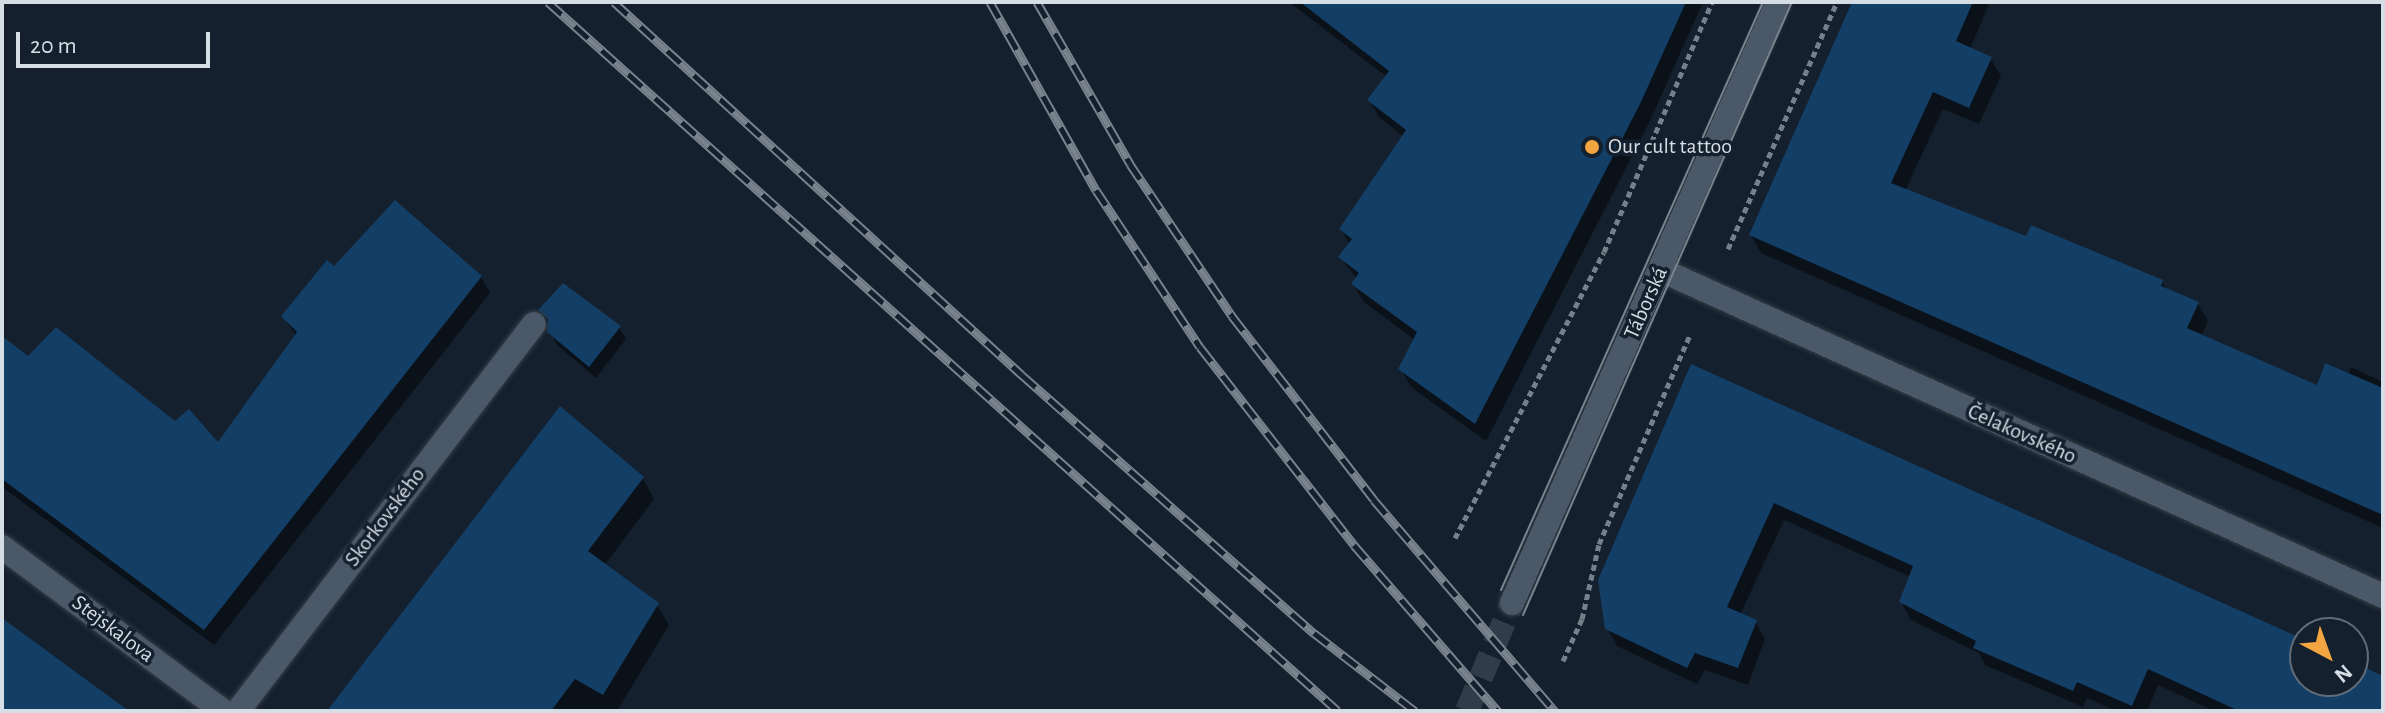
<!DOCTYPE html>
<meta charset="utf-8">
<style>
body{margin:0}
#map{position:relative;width:2385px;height:713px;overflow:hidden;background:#14202d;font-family:"Alegreya Sans",sans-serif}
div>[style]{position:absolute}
.shadow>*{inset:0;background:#0007}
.building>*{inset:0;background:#133e66}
.secondary-tunnel>*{height:24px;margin-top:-12px;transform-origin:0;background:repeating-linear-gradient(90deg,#313c49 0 24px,transparent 0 36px)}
.path>*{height:5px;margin-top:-2.5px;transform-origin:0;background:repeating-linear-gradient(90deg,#76808a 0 6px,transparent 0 10px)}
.roads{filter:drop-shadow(0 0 2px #353d47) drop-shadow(0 0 2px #353d47)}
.street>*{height:24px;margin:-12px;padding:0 12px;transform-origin:12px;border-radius:12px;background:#4b5867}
.secondary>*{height:24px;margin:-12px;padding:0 12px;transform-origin:12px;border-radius:12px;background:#4b5867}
.tram>*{height:2px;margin:-1px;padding:0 1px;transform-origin:1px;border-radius:1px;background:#79838d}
.rail>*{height:9px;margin-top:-4.5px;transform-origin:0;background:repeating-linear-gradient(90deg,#14202d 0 18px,#79838d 0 36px);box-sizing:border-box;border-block:2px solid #79838d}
.dots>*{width:22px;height:22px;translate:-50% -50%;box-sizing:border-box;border:4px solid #14202d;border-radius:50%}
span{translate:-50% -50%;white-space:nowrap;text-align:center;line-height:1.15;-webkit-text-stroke:7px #14202d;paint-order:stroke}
.poi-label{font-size:22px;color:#d5dde5}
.left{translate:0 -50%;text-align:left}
.street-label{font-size:22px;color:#d5dde5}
.frame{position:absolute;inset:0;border:4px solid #d5dde5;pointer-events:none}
.north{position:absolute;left:2289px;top:617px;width:80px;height:80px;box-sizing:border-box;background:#14202d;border:2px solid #616c77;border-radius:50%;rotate:139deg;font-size:22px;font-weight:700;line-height:32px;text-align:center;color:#d5dde5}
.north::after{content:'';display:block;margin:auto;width:28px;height:36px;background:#f2a541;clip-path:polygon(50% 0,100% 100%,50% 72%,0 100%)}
.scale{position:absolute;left:16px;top:32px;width:194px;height:36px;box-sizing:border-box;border:4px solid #d5dde5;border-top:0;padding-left:10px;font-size:24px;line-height:28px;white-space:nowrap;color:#d5dde5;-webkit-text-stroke:6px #14202d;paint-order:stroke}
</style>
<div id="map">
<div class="shadow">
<i style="clip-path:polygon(1289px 2px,1703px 2px,1650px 121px,1486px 441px,1411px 387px,1401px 369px,1415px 340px,1364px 302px,1353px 284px,1357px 279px,1340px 257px,1350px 245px,1341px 229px,1404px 137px,1380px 118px,1369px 100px,1387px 77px)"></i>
<i style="clip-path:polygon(1855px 2px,1990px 2px,1970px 49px,1990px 58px,2001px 76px,1979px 124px,1943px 109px,1905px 191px,2027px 238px,2162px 282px,2167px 290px,2198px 304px,2208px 321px,2201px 337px,2318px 388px,2348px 375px,2351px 367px,2383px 382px,2383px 528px,1761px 253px,1751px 235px)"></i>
<i style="clip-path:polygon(335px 269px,481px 277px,490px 293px,214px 645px,2px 487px,2px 338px,28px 359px,218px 445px,296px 336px,283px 316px)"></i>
<i style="clip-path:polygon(541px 310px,619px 327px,626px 339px,596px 378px,556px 344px)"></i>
<i style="clip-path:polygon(1692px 367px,2305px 642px,2305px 681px,2353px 681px,2353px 664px,2383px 677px,2383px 711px,2214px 711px,2158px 685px,2147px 711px,2116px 711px,2087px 698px,2083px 707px,1985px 665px,1979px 653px,1911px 620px,1901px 602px,1911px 577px,1784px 520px,1740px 615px,1755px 621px,1765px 639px,1748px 685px,1705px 670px,1697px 684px,1617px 646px,1607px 628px)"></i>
<i style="clip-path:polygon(643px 479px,654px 499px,604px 566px,657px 605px,669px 625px,617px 711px,329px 711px)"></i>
</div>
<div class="building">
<i style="clip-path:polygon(1300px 2px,1686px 2px,1641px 102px,1475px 424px,1398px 369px,1417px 332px,1351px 284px,1359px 273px,1338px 257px,1352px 239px,1339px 229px,1406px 130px,1367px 100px,1389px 71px)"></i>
<i style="clip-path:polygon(1852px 2px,1973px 2px,1956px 41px,1992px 57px,1969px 108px,1933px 92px,1891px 183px,2026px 236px,2031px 225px,2163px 280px,2161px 286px,2199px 302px,2187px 328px,2317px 385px,2325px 363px,2383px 388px,2383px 515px,1749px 235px)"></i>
<i style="clip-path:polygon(395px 200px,482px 276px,204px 630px,2px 479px,2px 336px,28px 356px,56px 327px,175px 421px,189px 409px,218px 442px,297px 332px,281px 316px,327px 260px,334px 266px)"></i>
<i style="clip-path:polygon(563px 283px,621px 326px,589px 367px,547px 332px,548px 319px,538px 310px)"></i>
<i style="clip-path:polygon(1691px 364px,2305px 640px,2305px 681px,2353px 681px,2353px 662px,2383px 676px,2383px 711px,2239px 711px,2148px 669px,2132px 706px,2077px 682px,2073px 691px,1973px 648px,1976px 641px,1899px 602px,1913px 566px,1774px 503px,1727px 607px,1757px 620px,1738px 668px,1695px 653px,1687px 668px,1605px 629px,1598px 580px)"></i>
<i style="clip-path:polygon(560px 406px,644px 477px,588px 551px,659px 603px,603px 695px,575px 679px,551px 711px,327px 711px)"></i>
<i style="clip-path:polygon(2px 618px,129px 711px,2px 711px)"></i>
</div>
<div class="secondary-tunnel">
<i style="left:1467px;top:711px;width:117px;rotate:-67.4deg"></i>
</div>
<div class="path">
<i style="left:1728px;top:249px;width:270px;rotate:-66.2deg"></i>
<i style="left:1455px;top:538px;width:322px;rotate:-62.5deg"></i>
<i style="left:1604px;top:252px;width:272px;rotate:-66.6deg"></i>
<i style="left:1563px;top:661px;width:46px;rotate:-65.7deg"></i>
<i style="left:1582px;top:619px;width:77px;rotate:-77.2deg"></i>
<i style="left:1599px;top:544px;width:228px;rotate:-66.5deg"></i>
</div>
<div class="roads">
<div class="street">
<i style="left:1661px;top:270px;width:792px;rotate:24.3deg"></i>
<i style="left:2px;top:547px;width:275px;rotate:36.6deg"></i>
<i style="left:238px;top:711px;width:487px;rotate:-52.6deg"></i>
</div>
<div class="secondary">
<i style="left:1512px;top:603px;width:657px;rotate:-66.13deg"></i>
</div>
</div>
<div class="tram">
<i style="left:1501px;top:590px;width:644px;rotate:-65.98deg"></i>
<i style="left:1523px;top:615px;width:669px;rotate:-66.31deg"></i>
</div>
<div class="rail">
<i style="left:548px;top:2px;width:1061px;rotate:41.91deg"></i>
<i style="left:614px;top:2px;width:553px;rotate:42.43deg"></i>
<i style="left:1022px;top:375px;width:390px;rotate:41.5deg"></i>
<i style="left:1314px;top:633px;width:128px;rotate:37.7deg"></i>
<i style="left:990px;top:2px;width:216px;rotate:60.6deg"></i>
<i style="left:1096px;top:190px;width:188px;rotate:56.5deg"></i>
<i style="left:1200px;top:347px;width:251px;rotate:52.1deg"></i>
<i style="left:1354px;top:545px;width:220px;rotate:49.1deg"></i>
<i style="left:1037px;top:2px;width:187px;rotate:60.1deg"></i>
<i style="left:1130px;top:164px;width:183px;rotate:56.1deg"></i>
<i style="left:1232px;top:316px;width:232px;rotate:52.3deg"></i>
<i style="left:1374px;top:500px;width:278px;rotate:49.4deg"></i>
</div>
<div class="dots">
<i style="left:1592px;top:147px;background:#f2a541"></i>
</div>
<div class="poi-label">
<span class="left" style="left:1608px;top:147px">Our cult tattoo</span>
</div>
<div class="street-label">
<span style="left:1646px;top:303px;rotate:-66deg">Táborská</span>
<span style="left:2022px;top:434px;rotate:24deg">Čelakovského</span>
<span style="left:385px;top:517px;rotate:-53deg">Skorkovského</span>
<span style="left:113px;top:629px;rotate:37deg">Stejskalova</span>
</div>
<div class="frame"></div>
<div class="north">N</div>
<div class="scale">20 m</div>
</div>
